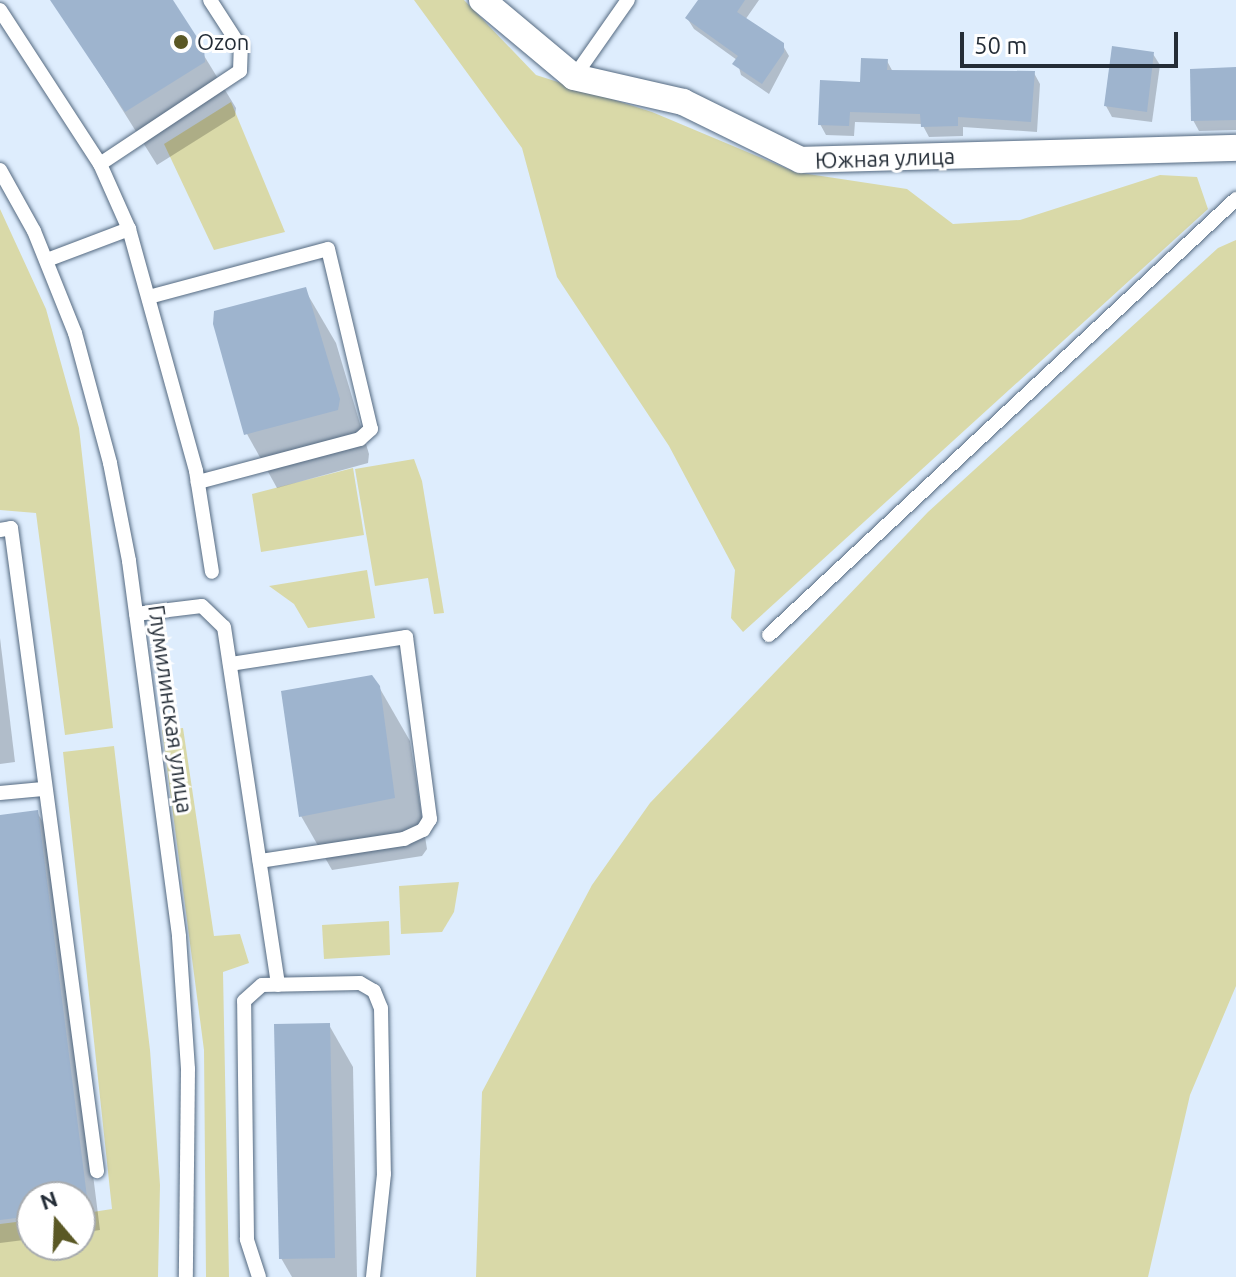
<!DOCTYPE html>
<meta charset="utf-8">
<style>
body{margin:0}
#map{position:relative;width:1236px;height:1277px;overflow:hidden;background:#deedfd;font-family:Ubuntu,sans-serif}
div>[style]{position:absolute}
.green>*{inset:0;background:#d9d9a8}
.shadow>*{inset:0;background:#0003}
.building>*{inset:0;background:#9eb4ce}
.roads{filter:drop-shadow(0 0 2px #556a81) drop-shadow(0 0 2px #556a81)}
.lane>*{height:14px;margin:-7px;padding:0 7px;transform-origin:7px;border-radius:7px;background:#fff}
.street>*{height:26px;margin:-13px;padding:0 13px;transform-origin:13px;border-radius:13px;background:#fff}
.dots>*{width:22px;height:22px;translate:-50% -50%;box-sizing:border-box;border:4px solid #fff;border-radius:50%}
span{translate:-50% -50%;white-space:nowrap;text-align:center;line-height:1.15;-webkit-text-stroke:6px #fff;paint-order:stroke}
.poi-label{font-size:22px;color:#242d37}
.left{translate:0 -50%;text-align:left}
.street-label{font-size:22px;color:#242d37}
.north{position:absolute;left:16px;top:1181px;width:80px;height:80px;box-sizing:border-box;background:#fff;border:2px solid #a7abaf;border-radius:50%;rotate:341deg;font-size:22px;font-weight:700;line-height:32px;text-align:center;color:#242d37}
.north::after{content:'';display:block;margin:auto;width:28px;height:36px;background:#5a5825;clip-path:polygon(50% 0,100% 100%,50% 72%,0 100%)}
.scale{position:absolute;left:960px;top:32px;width:218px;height:36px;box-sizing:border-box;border:4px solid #242d37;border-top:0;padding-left:10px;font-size:24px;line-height:28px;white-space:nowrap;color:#242d37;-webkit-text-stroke:6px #fff;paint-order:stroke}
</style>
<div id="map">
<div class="green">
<i style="clip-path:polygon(414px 0,464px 0,536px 75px,652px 112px,795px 172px,907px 189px,953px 224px,1020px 220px,1160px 175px,1197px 177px,1208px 209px,743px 632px,731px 618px,735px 570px,669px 446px,557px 277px,522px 148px)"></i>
<i style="clip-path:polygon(231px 102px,285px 232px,214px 250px,164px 144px)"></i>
<i style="clip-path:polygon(0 209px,46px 309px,79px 428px,113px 728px,65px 735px,36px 513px,0 510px)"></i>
<i style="clip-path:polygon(1236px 240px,1236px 986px,1190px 1095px,1148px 1277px,476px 1277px,482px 1092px,592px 885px,650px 803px,928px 512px,1218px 248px)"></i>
<i style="clip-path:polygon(414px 459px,422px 481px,444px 613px,434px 614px,428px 578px,375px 586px,355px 469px)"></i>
<i style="clip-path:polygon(353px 468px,364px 535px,261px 552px,252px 494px)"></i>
<i style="clip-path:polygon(367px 570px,375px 618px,308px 628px,294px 604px,269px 586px)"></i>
<i style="clip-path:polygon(183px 728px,214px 936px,240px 934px,249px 963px,223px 972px,229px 1277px,206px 1277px,204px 1050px,162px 730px)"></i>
<i style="clip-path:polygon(114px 746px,150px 1050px,160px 1185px,158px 1277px,0 1277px,0 1224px,32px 1220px,32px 1245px,80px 1245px,80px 1214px,112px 1209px,63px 752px)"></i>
<i style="clip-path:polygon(459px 882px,454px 912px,442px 932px,401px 934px,399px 886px)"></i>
<i style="clip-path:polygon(389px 921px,390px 955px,324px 959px,322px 925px)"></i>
</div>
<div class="shadow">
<i style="clip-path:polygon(68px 0,170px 0,236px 108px,235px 116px,157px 165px,63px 15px)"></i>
<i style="clip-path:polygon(701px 0,759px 0,745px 20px,782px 44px,789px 56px,769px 94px,741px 75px,737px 60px,694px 29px,687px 18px)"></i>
<i style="clip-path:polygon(1153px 54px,1160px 65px,1152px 122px,1112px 117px,1106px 106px)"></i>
<i style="clip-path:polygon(887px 61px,893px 72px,1034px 73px,1040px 84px,1037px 132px,963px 127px,963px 136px,929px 137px,922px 124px,855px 122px,854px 136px,826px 135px,820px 124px)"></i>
<i style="clip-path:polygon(1236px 69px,1236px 130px,1199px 131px,1193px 120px)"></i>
<i style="clip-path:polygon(305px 290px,336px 343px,369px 454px,368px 463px,277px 488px,242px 425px)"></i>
<i style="clip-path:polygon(0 638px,15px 762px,0 764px)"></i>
<i style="clip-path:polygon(379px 687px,410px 741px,427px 849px,422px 856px,332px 870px,301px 816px)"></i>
<i style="clip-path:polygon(37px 812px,50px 835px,100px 1230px,80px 1233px,80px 1197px,32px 1197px,32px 1239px,0 1243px,0 817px)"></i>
<i style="clip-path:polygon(329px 1025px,353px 1067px,357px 1277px,292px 1277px,281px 1258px)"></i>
</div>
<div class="building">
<i style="clip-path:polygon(50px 0,173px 0,204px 48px,205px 62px,125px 112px)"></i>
<i style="clip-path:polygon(698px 0,745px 0,737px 12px,784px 43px,784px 52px,762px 84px,732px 64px,738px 56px,685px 18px)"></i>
<i style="clip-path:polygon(1112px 46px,1154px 52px,1147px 112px,1104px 106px)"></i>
<i style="clip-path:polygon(861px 58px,888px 59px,887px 70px,1035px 71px,1031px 122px,958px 117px,958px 126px,921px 127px,920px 114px,850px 112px,849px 126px,818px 125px,820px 80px,860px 82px)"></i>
<i style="clip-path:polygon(1236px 67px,1236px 120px,1191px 121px,1190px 69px)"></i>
<i style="clip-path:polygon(306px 287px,340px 399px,338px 410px,244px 435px,213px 324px,214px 311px)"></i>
<i style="clip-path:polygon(372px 675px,380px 686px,395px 798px,299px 817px,281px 691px)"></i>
<i style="clip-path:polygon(38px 810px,87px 1197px,32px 1197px,32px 1216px,0 1220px,0 815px)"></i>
<i style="clip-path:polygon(330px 1023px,335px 1258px,279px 1259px,274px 1024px)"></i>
</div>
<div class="roads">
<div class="lane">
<i style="left:0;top:10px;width:184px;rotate:57deg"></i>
<i style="left:100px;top:164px;width:71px;rotate:66deg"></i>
<i style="left:129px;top:229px;width:251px;rotate:74.5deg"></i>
<i style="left:196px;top:471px;width:102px;rotate:81deg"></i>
<i style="left:574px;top:77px;width:94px;rotate:-55deg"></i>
<i style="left:100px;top:164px;width:168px;rotate:-33.6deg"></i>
<i style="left:240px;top:71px;width:23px;rotate:-88deg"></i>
<i style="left:241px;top:48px;width:57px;rotate:-122.9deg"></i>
<i style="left:0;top:170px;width:70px;rotate:60.9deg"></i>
<i style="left:34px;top:231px;width:110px;rotate:68.1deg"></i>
<i style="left:75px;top:333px;width:135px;rotate:74.9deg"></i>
<i style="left:110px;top:463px;width:100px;rotate:79deg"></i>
<i style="left:129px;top:561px;width:379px;rotate:82.4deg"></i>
<i style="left:179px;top:937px;width:132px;rotate:86.1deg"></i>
<i style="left:188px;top:1069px;width:208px;rotate:90.6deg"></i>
<i style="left:47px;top:260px;width:88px;rotate:-20.7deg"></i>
<i style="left:149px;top:297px;width:185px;rotate:-15deg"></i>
<i style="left:328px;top:249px;width:185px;rotate:76.6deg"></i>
<i style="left:371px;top:429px;width:15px;rotate:138deg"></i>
<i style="left:360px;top:439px;width:168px;rotate:165.1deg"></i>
<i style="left:0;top:530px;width:11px;rotate:-10deg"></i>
<i style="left:11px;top:528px;width:649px;rotate:82.38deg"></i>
<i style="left:136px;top:614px;width:66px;rotate:-6.9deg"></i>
<i style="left:202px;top:606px;width:30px;rotate:44deg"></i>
<i style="left:224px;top:627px;width:362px;rotate:81.4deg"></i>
<i style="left:769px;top:635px;width:639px;rotate:-43.03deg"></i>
<i style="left:230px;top:664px;width:178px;rotate:-8.7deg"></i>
<i style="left:406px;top:637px;width:184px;rotate:82.5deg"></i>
<i style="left:430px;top:819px;width:13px;rotate:122deg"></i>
<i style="left:423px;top:830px;width:21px;rotate:155deg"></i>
<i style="left:404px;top:839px;width:146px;rotate:171.3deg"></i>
<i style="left:0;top:793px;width:43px;rotate:-5.3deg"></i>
<i style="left:259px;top:1277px;width:40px;rotate:-108deg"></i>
<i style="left:247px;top:1239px;width:238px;rotate:-90.7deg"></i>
<i style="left:244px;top:1001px;width:24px;rotate:-42deg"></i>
<i style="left:262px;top:985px;width:98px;rotate:-1.2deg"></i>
<i style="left:360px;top:983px;width:16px;rotate:30deg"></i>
<i style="left:374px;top:991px;width:18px;rotate:68deg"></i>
<i style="left:381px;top:1008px;width:166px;rotate:89deg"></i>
<i style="left:384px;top:1174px;width:104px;rotate:96.1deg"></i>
</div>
<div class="street">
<i style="left:482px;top:0;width:120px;rotate:39.9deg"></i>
<i style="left:574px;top:77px;width:112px;rotate:12.9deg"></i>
<i style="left:683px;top:102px;width:131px;rotate:26.2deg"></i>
<i style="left:801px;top:160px;width:435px;rotate:-1.6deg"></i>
</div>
</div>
<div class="dots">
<i style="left:181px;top:42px;background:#5a5825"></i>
</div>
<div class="poi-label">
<span class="left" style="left:197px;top:42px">Ozon</span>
</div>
<div class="street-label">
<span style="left:885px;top:158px;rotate:-2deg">Южная улица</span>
<span style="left:171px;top:709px;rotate:82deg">Глумилинская улица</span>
</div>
<div class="north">N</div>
<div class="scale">50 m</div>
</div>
